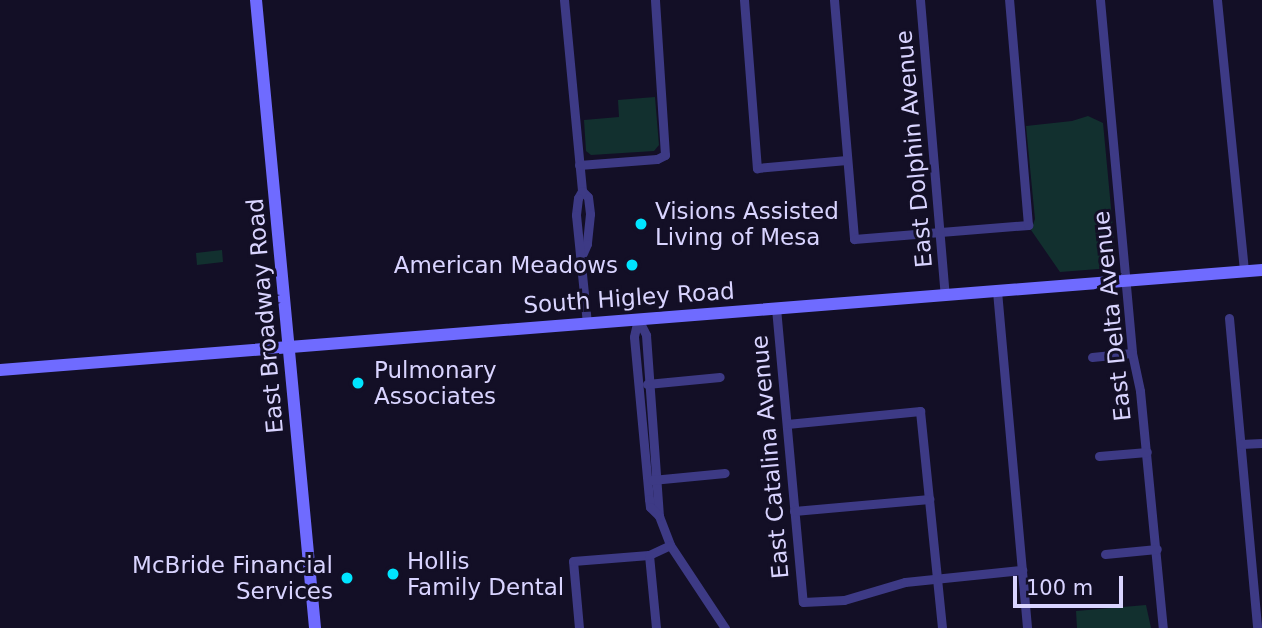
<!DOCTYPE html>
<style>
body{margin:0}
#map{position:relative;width:1262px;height:628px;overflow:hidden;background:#130f26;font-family:"DejaVu Sans",sans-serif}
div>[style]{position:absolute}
.green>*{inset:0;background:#12302f}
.minor>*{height:9px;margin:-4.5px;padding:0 4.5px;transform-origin:4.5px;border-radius:4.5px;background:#3d3a85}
.secondary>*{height:12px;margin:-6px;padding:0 6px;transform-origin:6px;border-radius:6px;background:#6f6bff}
.dots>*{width:19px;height:19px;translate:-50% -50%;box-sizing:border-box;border:4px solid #130f26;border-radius:50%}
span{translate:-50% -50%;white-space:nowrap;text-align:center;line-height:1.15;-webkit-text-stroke:6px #130f26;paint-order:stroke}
.street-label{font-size:23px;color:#d9d4ff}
.poi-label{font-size:23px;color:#d9d4ff}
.left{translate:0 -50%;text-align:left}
.right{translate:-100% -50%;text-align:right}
.scale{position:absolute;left:1013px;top:576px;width:110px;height:32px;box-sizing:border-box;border:4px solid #d9d4ff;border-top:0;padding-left:9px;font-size:21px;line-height:24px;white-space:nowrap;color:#d9d4ff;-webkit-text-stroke:5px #130f26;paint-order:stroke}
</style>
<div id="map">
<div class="green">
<i style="clip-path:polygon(655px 97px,659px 145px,654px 151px,591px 155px,586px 151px,584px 120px,619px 117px,618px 100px)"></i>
<i style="clip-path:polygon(1088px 116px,1103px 123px,1116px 261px,1111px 268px,1060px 272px,1031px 230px,1035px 219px,1026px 126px,1072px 121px)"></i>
<i style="clip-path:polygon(222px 250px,223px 262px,197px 265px,196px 253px)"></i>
<i style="clip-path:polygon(1146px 605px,1151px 628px,1077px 628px,1076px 611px)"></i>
</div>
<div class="minor">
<i style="left:564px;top:0;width:192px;rotate:84.6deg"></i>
<i style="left:582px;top:191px;width:8px;rotate:45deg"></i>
<i style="left:588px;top:197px;width:17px;rotate:83deg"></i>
<i style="left:590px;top:214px;width:30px;rotate:96deg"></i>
<i style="left:587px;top:244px;width:10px;rotate:114deg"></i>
<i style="left:744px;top:0;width:169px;rotate:85.6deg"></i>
<i style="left:757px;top:168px;width:90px;rotate:-5.1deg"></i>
<i style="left:834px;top:0;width:240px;rotate:85.2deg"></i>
<i style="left:854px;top:239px;width:175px;rotate:-4.6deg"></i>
<i style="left:1028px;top:225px;width:226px;rotate:-94.8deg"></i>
<i style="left:920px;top:0;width:296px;rotate:85.2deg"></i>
<i style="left:1100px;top:0;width:354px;rotate:84.8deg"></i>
<i style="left:1132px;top:353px;width:39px;rotate:78deg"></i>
<i style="left:1140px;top:391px;width:238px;rotate:84.5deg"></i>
<i style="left:1217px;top:0;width:273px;rotate:84.3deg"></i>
<i style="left:579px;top:165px;width:78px;rotate:-4.4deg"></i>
<i style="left:657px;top:159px;width:9px;rotate:-27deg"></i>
<i style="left:665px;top:155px;width:155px;rotate:-93.7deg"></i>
<i style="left:582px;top:191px;width:8px;rotate:120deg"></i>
<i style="left:578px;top:198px;width:17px;rotate:97deg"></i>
<i style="left:576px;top:215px;width:109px;rotate:84.2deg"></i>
<i style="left:997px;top:291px;width:338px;rotate:84.9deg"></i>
<i style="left:776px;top:308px;width:295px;rotate:84.8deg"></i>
<i style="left:803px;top:602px;width:41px;rotate:-2.8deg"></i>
<i style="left:844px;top:600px;width:64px;rotate:-16.4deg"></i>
<i style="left:905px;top:582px;width:118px;rotate:-5.9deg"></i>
<i style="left:1229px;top:318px;width:311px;rotate:84.8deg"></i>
<i style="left:638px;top:319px;width:18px;rotate:63deg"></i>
<i style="left:646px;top:335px;width:181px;rotate:85.9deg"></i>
<i style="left:659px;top:516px;width:31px;rotate:69deg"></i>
<i style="left:670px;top:545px;width:100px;rotate:56.5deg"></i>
<i style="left:638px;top:319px;width:18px;rotate:103deg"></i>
<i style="left:634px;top:337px;width:163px;rotate:84.7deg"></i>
<i style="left:649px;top:499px;width:8px;rotate:83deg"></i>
<i style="left:650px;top:507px;width:13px;rotate:45deg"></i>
<i style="left:1092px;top:357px;width:40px;rotate:-5.7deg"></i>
<i style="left:647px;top:384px;width:73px;rotate:-5.5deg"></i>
<i style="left:787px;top:424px;width:134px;rotate:-5.6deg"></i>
<i style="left:920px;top:411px;width:218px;rotate:84.2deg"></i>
<i style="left:1241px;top:444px;width:21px;rotate:-3deg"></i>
<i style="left:1099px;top:456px;width:48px;rotate:-4.8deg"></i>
<i style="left:652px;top:480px;width:73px;rotate:-5.5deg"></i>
<i style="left:794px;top:511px;width:136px;rotate:-5.1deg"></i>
<i style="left:1105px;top:554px;width:52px;rotate:-5.5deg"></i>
<i style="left:649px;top:555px;width:73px;rotate:84.5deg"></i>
<i style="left:579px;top:628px;width:67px;rotate:-95.1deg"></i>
<i style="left:573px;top:561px;width:76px;rotate:-4.5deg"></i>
<i style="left:649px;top:555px;width:23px;rotate:-25deg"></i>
</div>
<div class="secondary">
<i style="left:256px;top:0;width:631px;rotate:84.63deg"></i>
<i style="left:0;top:370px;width:1266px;rotate:-4.53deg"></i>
</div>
<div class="dots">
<i style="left:641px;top:224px;background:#00e5ff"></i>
<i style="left:632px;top:265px;background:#00e5ff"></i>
<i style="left:358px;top:383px;background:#00e5ff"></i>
<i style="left:393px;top:574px;background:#00e5ff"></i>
<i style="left:347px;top:578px;background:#00e5ff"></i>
</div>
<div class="street-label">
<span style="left:914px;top:149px;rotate:-95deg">East Dolphin Avenue</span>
<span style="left:629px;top:298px;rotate:-4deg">South Higley Road</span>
<span style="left:265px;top:316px;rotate:-95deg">East Broadway Road</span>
<span style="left:1112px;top:316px;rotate:-96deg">East Delta Avenue</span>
<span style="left:770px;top:457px;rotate:-95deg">East Catalina Avenue</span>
</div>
<div class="poi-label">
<span class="left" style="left:655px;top:224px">Visions Assisted<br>Living of Mesa</span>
<span class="right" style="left:618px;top:265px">American Meadows</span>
<span class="left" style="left:374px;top:383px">Pulmonary<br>Associates</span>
<span class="left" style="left:407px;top:574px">Hollis<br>Family Dental</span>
<span class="right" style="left:333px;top:578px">McBride Financial<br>Services</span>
</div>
<div class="scale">100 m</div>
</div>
